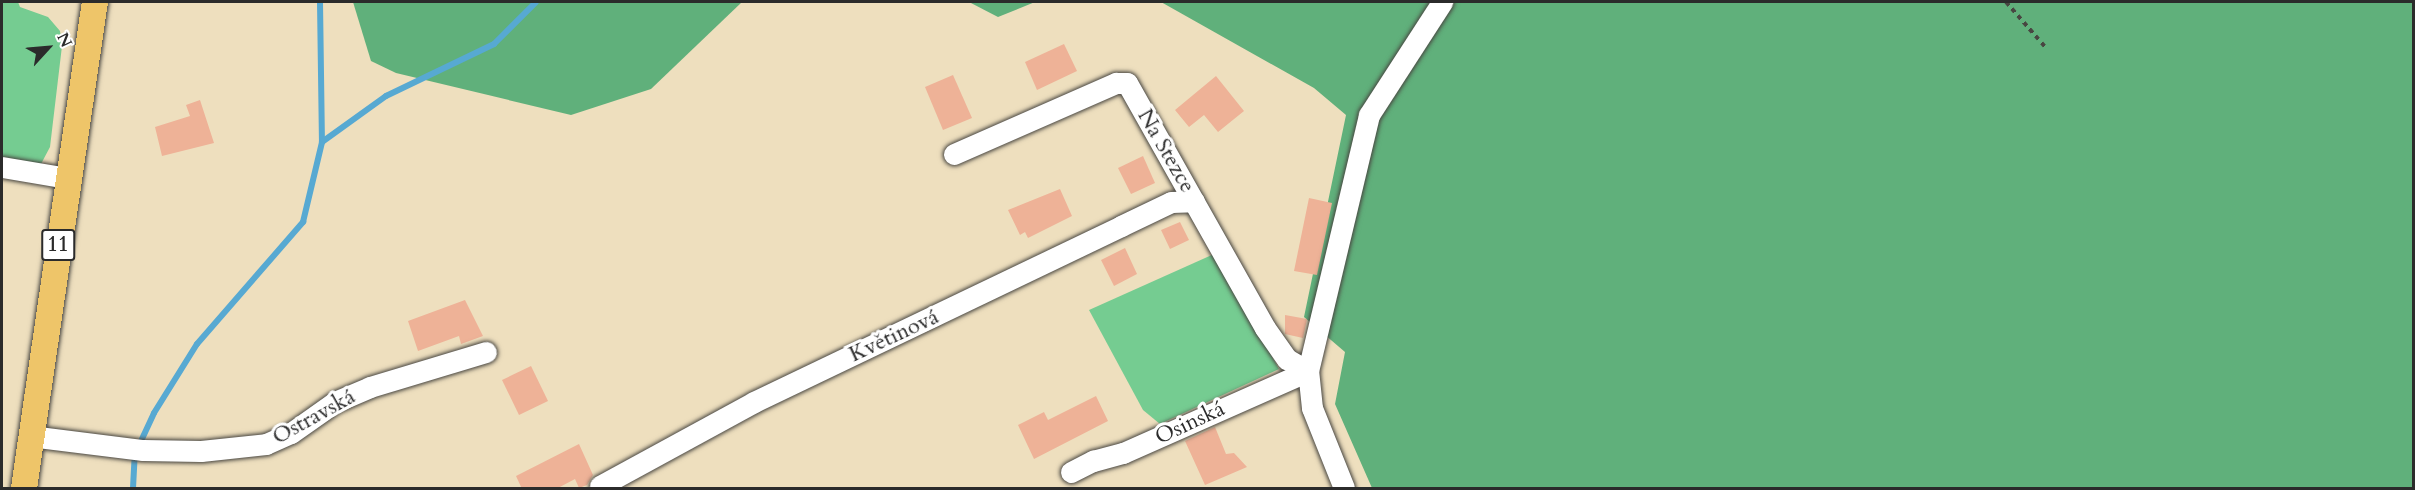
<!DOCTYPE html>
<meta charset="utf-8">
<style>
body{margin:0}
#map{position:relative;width:2415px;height:490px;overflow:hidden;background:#eedfbe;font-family:Cardo,serif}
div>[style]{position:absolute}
.green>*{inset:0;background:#75cc91}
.forest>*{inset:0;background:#60b07b}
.stream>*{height:6px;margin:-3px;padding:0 3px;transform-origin:3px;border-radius:3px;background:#57a9d2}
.building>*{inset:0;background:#eeb297}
.path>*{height:4px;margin-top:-2px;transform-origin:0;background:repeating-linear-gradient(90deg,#484641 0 4.5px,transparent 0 9px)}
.roads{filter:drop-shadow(0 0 2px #484641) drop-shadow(0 0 2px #484641)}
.minor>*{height:21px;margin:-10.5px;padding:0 10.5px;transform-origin:10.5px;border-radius:10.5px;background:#fff}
.major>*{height:26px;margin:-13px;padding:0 13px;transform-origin:13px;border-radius:13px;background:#eec569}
span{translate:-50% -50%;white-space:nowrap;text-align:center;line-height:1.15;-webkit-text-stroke:6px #fff;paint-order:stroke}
.shield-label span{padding:2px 4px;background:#fff;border:2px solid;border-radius:4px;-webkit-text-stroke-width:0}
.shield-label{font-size:21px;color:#2b2b2b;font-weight:700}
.street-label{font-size:22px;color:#2b2b2b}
.frame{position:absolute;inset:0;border:3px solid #2b2b2b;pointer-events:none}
.north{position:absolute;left:18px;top:18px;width:60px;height:60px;-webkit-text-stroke:4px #fff;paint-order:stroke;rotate:64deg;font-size:16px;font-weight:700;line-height:24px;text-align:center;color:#2b2b2b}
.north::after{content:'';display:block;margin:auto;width:21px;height:27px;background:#2b2b2b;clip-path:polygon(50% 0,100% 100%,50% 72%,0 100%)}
</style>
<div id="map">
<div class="green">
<i style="clip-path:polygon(2px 2px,18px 2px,20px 7px,48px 17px,60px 31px,62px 46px,50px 147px,41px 164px,2px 160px)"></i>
<i style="clip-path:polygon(1214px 254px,1279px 369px,1160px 424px,1143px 410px,1089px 310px)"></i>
</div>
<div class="forest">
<i style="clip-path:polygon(353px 2px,742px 2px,651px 89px,571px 115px,396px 73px,371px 61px)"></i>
<i style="clip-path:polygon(969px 2px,1035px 2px,998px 17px)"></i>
<i style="clip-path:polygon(1161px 2px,2413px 2px,2413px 488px,1372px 488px,1335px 404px,1345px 352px,1304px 317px,1346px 115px,1314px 88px)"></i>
</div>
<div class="stream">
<i style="left:320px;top:2px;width:140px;rotate:89.2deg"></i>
<i style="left:133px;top:488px;width:34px;rotate:-87deg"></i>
<i style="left:135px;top:454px;width:45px;rotate:-65.1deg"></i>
<i style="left:154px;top:413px;width:81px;rotate:-58.1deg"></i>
<i style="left:197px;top:344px;width:162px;rotate:-49deg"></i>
<i style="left:303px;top:222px;width:82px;rotate:-76.6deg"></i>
<i style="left:322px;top:142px;width:79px;rotate:-35.7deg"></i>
<i style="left:386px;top:96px;width:120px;rotate:-25.7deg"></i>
<i style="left:494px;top:44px;width:59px;rotate:-45deg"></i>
</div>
<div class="building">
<i style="clip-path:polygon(1064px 44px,1077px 71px,1037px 90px,1025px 62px)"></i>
<i style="clip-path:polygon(953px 75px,972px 118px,943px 130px,925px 87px)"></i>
<i style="clip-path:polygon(1216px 76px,1244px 111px,1218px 132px,1204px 115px,1189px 127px,1175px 110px)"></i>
<i style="clip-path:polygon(200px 100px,214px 143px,162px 156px,155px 127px,190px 116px,186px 105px)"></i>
<i style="clip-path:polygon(1143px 156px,1155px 183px,1131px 194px,1118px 168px)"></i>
<i style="clip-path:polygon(1060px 189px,1072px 216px,1028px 238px,1025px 232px,1020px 235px,1008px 210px)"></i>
<i style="clip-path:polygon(1309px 198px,1332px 203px,1317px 275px,1294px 271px)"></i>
<i style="clip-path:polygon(1180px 222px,1189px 240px,1170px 249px,1161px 230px)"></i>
<i style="clip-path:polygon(1125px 248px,1137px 274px,1114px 286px,1101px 260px)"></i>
<i style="clip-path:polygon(465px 300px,483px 336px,461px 344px,459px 336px,418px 351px,408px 321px)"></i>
<i style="clip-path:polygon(1285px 315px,1307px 319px,1303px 338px,1285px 334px)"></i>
<i style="clip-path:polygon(531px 366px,548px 401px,519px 415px,502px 380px)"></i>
<i style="clip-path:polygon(1096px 396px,1108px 421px,1034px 459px,1018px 425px,1044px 412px,1048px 420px)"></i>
<i style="clip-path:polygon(1215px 427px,1226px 454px,1234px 453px,1247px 467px,1205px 485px,1185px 441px)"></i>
<i style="clip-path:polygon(579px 444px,593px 475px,587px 485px,579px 488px,575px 479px,556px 489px,522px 489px,516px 476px)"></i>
</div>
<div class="path">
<i style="left:2006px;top:2px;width:62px;rotate:48.9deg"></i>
</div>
<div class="roads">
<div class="minor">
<i style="left:954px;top:154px;width:177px;rotate:-23.7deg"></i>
<i style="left:1116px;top:83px;width:11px"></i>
<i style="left:1127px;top:83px;width:281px;rotate:60.6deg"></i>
<i style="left:1265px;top:328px;width:38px;rotate:55deg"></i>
<i style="left:1287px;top:359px;width:24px;rotate:30deg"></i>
<i style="left:2px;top:167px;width:67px;rotate:9.5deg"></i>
<i style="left:30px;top:436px;width:114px;rotate:7.1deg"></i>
<i style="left:143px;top:450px;width:58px;rotate:1deg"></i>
<i style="left:201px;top:451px;width:65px;rotate:-6.1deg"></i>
<i style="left:266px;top:444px;width:27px;rotate:-24deg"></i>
<i style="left:291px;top:433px;width:54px;rotate:-35.2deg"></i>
<i style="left:335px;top:402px;width:38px;rotate:-23deg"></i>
<i style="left:370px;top:387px;width:121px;rotate:-16.8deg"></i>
<i style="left:1071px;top:472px;width:25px;rotate:-27deg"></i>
<i style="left:1093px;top:461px;width:31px;rotate:-15deg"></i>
<i style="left:1123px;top:453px;width:202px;rotate:-23.9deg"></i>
<i style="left:600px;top:486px;width:175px;rotate:-28.6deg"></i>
<i style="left:754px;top:402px;width:407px;rotate:-25.6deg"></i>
<i style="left:1121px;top:226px;width:55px;rotate:-25.6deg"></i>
<i style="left:1171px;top:202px;width:23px;rotate:-2deg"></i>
<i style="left:1344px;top:488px;width:86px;rotate:-111.8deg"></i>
<i style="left:1312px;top:408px;width:37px;rotate:-96deg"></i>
<i style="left:1308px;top:371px;width:263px;rotate:-76.6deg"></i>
<i style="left:1369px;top:115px;width:135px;rotate:-57.1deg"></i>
</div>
<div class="major">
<i style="left:24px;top:488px;width:491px;rotate:-81.7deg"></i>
</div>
</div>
<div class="shield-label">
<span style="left:58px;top:245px">11</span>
</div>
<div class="street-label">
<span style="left:1166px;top:151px;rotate:60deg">Na Stezce</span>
<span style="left:894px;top:336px;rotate:-25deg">Květinová</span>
<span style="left:314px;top:417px;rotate:-29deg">Ostravská</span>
<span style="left:1190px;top:423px;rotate:-25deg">Osinská</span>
</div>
<div class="frame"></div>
<div class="north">N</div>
</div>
